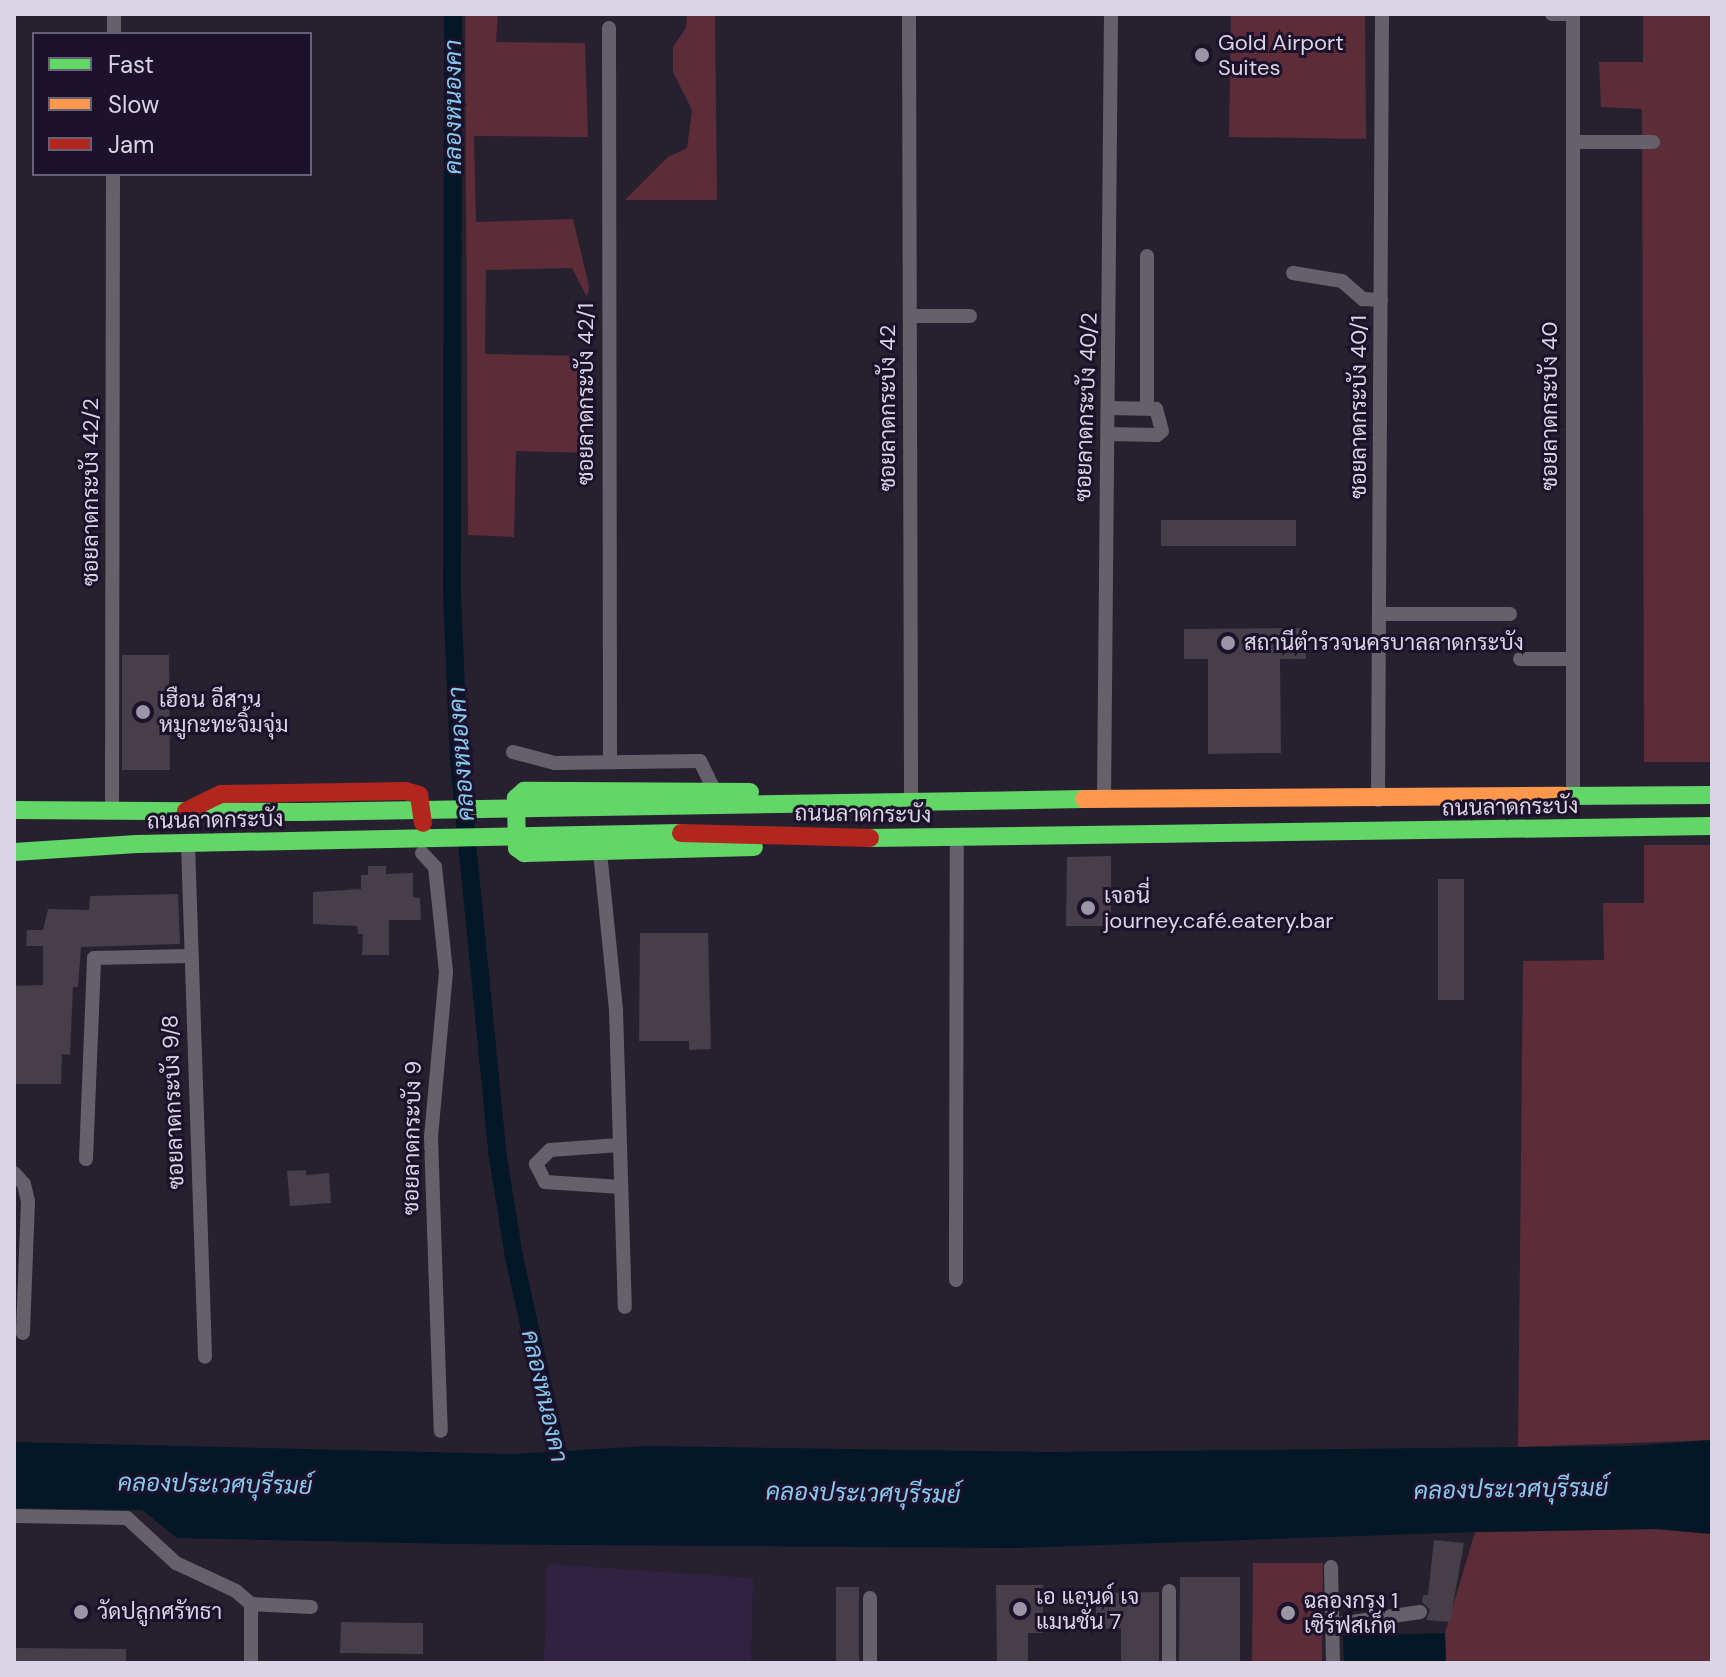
<!DOCTYPE html>
<meta charset="utf-8">
<style>
body{margin:0}
#map{position:relative;width:1726px;height:1677px;overflow:hidden;background:#27212f;font-family:"DM Sans",Sarabun,sans-serif}
div>[style]{position:absolute}
.built>*{inset:0;background:#2f2341}
.green>*{inset:0;background:#5c2c38}
.water>*{inset:0;background:#041726}
.canal>*{height:18px;margin:-9px;padding:0 9px;transform-origin:9px;border-radius:9px;background:#041726}
.building>*{inset:0;background:#463e48}
.street>*{height:14px;margin:-7px;padding:0 7px;transform-origin:7px;border-radius:7px;background:#65616b}
.fast>*{height:18px;margin:-9px;padding:0 9px;transform-origin:9px;border-radius:9px;background:#63d668}
.slow>*{height:18px;margin:-9px;padding:0 9px;transform-origin:9px;border-radius:9px;background:#ff974d}
.jam>*{height:18px;margin:-9px;padding:0 9px;transform-origin:9px;border-radius:9px;background:#b3261e}
.dots>*{width:22px;height:22px;translate:-50% -50%;box-sizing:border-box;border:4px solid #1c122b;border-radius:50%}
span{translate:-50% -50%;white-space:nowrap;text-align:center;line-height:1.15;-webkit-text-stroke:6px #1c122b;paint-order:stroke}
.poi-label{font-size:22px;color:#dad4e6}
.left{translate:0 -50%;text-align:left}
.street-label{font-size:22px;color:#dad4e6}
.water-label{font-size:24px;color:#86caf0;font-style:italic}
.frame{position:absolute;inset:0;border:16px solid #dad4e6;pointer-events:none}
.legend{position:absolute;left:32px;top:32px;width:280px;height:144px;box-sizing:border-box;background:#1c122b;border:2px solid #686076;margin:0;padding:10px 14px;list-style:none;font-size:24px;color:#dad4e6}
.legend li{display:flex;align-items:center;gap:16px;height:40px}
.legend b{width:40px;border:2px solid #686076}
</style>
<div id="map">
<div class="built">
<i style="clip-path:polygon(547px 1564px,753px 1578px,751px 1663px,544px 1663px)"></i>
</div>
<div class="green">
<i style="clip-path:polygon(465px 14px,587px 14px,498px 14px,496px 42px,585px 43px,588px 137px,474px 136px,476px 222px,573px 219px,589px 286px,587px 297px,572px 268px,486px 270px,485px 354px,584px 356px,589px 453px,516px 451px,514px 537px,468px 535px)"></i>
<i style="clip-path:polygon(687px 14px,715px 14px,717px 200px,625px 200px,668px 157px,687px 148px,692px 110px,673px 72px,673px 47px,686px 28px)"></i>
<i style="clip-path:polygon(1231px 14px,1365px 14px,1366px 139px,1229px 137px)"></i>
<i style="clip-path:polygon(1643px 14px,1712px 14px,1712px 762px,1644px 762px,1642px 109px,1601px 107px,1599px 62px,1643px 62px)"></i>
<i style="clip-path:polygon(1644px 845px,1712px 845px,1712px 1440px,1518px 1447px,1523px 961px,1604px 960px,1603px 903px,1644px 903px)"></i>
<i style="clip-path:polygon(1656px 1529px,1712px 1534px,1712px 1663px,1446px 1663px,1445px 1633px,1475px 1532px)"></i>
<i style="clip-path:polygon(1253px 1563px,1323px 1563px,1322px 1663px,1252px 1663px)"></i>
</div>
<div class="water">
<i style="clip-path:polygon(1712px 1440px,1712px 1534px,1656px 1529px,1475px 1532px,1014px 1548px,455px 1544px,177px 1538px,142px 1510px,14px 1508px,14px 1442px,512px 1454px,649px 1446px,1047px 1452px,1631px 1446px)"></i>
<i style="clip-path:polygon(1445px 1633px,1446px 1663px,1344px 1663px,1343px 1636px)"></i>
</div>
<div class="canal">
<i style="left:453px;top:14px;width:580px;rotate:90.1deg"></i>
<i style="left:452px;top:594px;width:167px;rotate:87.6deg"></i>
<i style="left:459px;top:761px;width:392px;rotate:84.4deg"></i>
<i style="left:497px;top:1151px;width:107px;rotate:80.9deg"></i>
<i style="left:514px;top:1257px;width:224px;rotate:77.4deg"></i>
</div>
<div class="building">
<i style="clip-path:polygon(1161px 520px,1296px 520px,1296px 546px,1161px 546px)"></i>
<i style="clip-path:polygon(1306px 628px,1306px 659px,1280px 659px,1281px 753px,1208px 754px,1208px 659px,1184px 659px,1184px 629px)"></i>
<i style="clip-path:polygon(122px 655px,169px 655px,170px 770px,122px 770px)"></i>
<i style="clip-path:polygon(1111px 856px,1111px 926px,1066px 926px,1067px 857px)"></i>
<i style="clip-path:polygon(368px 866px,386px 866px,386px 874px,413px 873px,413px 897px,420px 898px,421px 920px,389px 920px,389px 955px,362px 955px,363px 934px,358px 934px,357px 926px,313px 924px,313px 892px,361px 889px,361px 875px,368px 875px)"></i>
<i style="clip-path:polygon(1438px 879px,1464px 879px,1464px 1000px,1438px 1000px)"></i>
<i style="clip-path:polygon(178px 894px,180px 944px,81px 947px,78px 987px,73px 987px,70px 1055px,62px 1054px,61px 1084px,14px 1084px,14px 986px,43px 985px,43px 946px,26px 946px,27px 930px,43px 930px,48px 909px,89px 910px,90px 896px)"></i>
<i style="clip-path:polygon(640px 933px,708px 933px,711px 1049px,689px 1050px,689px 1041px,639px 1041px)"></i>
<i style="clip-path:polygon(306px 1170px,306px 1175px,329px 1173px,331px 1203px,290px 1206px,287px 1171px)"></i>
<i style="clip-path:polygon(1434px 1540px,1464px 1543px,1450px 1622px,1426px 1620px,1430px 1610px,1422px 1602px,1423px 1595px,1428px 1595px)"></i>
<i style="clip-path:polygon(1180px 1577px,1240px 1577px,1240px 1663px,1179px 1663px)"></i>
<i style="clip-path:polygon(996px 1585px,1043px 1585px,1043px 1633px,1028px 1633px,1028px 1663px,997px 1663px)"></i>
<i style="clip-path:polygon(836px 1587px,859px 1587px,859px 1663px,836px 1663px)"></i>
<i style="clip-path:polygon(1159px 1592px,1159px 1663px,1121px 1663px,1121px 1628px,1096px 1629px,1096px 1593px)"></i>
<i style="clip-path:polygon(341px 1622px,423px 1623px,423px 1654px,340px 1653px)"></i>
<i style="clip-path:polygon(14px 1648px,126px 1649px,126px 1663px,14px 1663px)"></i>
</div>
<div class="street">
<i style="left:909px;top:14px;width:787px;rotate:89.85deg"></i>
<i style="left:1552px;top:14px;width:21px"></i>
<i style="left:609px;top:28px;width:732px;rotate:89.92deg"></i>
<i style="left:114px;top:34px;width:20px;rotate:-90deg"></i>
<i style="left:1573px;top:142px;width:80px"></i>
<i style="left:1147px;top:256px;width:152px;rotate:90deg"></i>
<i style="left:1293px;top:273px;width:50px;rotate:9.3deg"></i>
<i style="left:1342px;top:281px;width:28px;rotate:41deg"></i>
<i style="left:1363px;top:299px;width:18px;rotate:3deg"></i>
<i style="left:910px;top:316px;width:60px"></i>
<i style="left:1109px;top:434px;width:48px;rotate:1.2deg"></i>
<i style="left:1157px;top:435px;width:6px;rotate:-39deg"></i>
<i style="left:1162px;top:431px;width:23px;rotate:-105deg"></i>
<i style="left:1156px;top:409px;width:46px;rotate:-178.8deg"></i>
<i style="left:1380px;top:614px;width:130px"></i>
<i style="left:1520px;top:659px;width:52px"></i>
<i style="left:513px;top:752px;width:43px;rotate:14.7deg"></i>
<i style="left:555px;top:763px;width:145px;rotate:-0.8deg"></i>
<i style="left:700px;top:761px;width:34px;rotate:64deg"></i>
<i style="left:1573px;top:799px;width:785px;rotate:-90deg"></i>
<i style="left:1378px;top:800px;width:786px;rotate:-89.71deg"></i>
<i style="left:1104px;top:801px;width:787px;rotate:-89.49deg"></i>
<i style="left:112px;top:810px;width:636px;rotate:-89.91deg"></i>
<i style="left:188px;top:844px;width:513px;rotate:88.1deg"></i>
<i style="left:600px;top:852px;width:159px;rotate:84.2deg"></i>
<i style="left:616px;top:1010px;width:297px;rotate:88.3deg"></i>
<i style="left:422px;top:853px;width:19px;rotate:47deg"></i>
<i style="left:435px;top:867px;width:106px;rotate:84deg"></i>
<i style="left:446px;top:972px;width:166px;rotate:95.2deg"></i>
<i style="left:431px;top:1137px;width:294px;rotate:88.1deg"></i>
<i style="left:619px;top:1145px;width:69px;rotate:175.9deg"></i>
<i style="left:550px;top:1150px;width:20px;rotate:135deg"></i>
<i style="left:536px;top:1164px;width:20px;rotate:63deg"></i>
<i style="left:545px;top:1182px;width:76px;rotate:3.8deg"></i>
<i style="left:86px;top:1159px;width:201px;rotate:-87.7deg"></i>
<i style="left:94px;top:958px;width:96px;rotate:-1.2deg"></i>
<i style="left:14px;top:1173px;width:15px;rotate:48deg"></i>
<i style="left:24px;top:1184px;width:17px;rotate:77deg"></i>
<i style="left:28px;top:1201px;width:132px;rotate:92.2deg"></i>
<i style="left:956px;top:1280px;width:440px;rotate:-89.9deg"></i>
<i style="left:14px;top:1516px;width:113px;rotate:1deg"></i>
<i style="left:127px;top:1518px;width:67px;rotate:42.6deg"></i>
<i style="left:176px;top:1563px;width:66px;rotate:25deg"></i>
<i style="left:236px;top:1591px;width:20px;rotate:41deg"></i>
<i style="left:1331px;top:1567px;width:96px;rotate:88.8deg"></i>
<i style="left:251px;top:1604px;width:60px;rotate:2.9deg"></i>
<i style="left:251px;top:1604px;width:59px;rotate:90deg"></i>
<i style="left:1332px;top:1625px;width:89px;rotate:-8.4deg"></i>
<i style="left:870px;top:1663px;width:65px;rotate:-90deg"></i>
<i style="left:1169px;top:1663px;width:72px;rotate:-90deg"></i>
</div>
<div class="fast">
<i style="left:750px;top:792px;width:226px;rotate:-179.7deg"></i>
<i style="left:524px;top:791px;width:11px;rotate:139deg"></i>
<i style="left:516px;top:798px;width:50px;rotate:88.9deg"></i>
<i style="left:517px;top:848px;width:9px;rotate:36deg"></i>
<i style="left:524px;top:853px;width:230px;rotate:-1.5deg"></i>
<i style="left:1563px;top:796px;width:149px;rotate:-0.4deg"></i>
<i style="left:14px;top:810px;width:288px;rotate:0.4deg"></i>
<i style="left:302px;top:812px;width:782px;rotate:-0.95deg"></i>
<i style="left:870px;top:838px;width:842px;rotate:-0.82deg"></i>
<i style="left:14px;top:852px;width:123px;rotate:-3.7deg"></i>
<i style="left:137px;top:844px;width:544px;rotate:-1.16deg"></i>
</div>
<div class="slow">
<i style="left:1084px;top:799px;width:479px;rotate:-0.4deg"></i>
</div>
<div class="jam">
<i style="left:186px;top:811px;width:39px;rotate:-26deg"></i>
<i style="left:221px;top:794px;width:185px;rotate:-0.9deg"></i>
<i style="left:406px;top:791px;width:14px;rotate:17deg"></i>
<i style="left:419px;top:795px;width:28px;rotate:82deg"></i>
<i style="left:681px;top:833px;width:189px;rotate:1.5deg"></i>
</div>
<div class="dots">
<i style="left:1202px;top:55px;background:#9b95a6"></i>
<i style="left:1228px;top:643px;background:#9b95a6"></i>
<i style="left:143px;top:712px;background:#9b95a6"></i>
<i style="left:1088px;top:908px;background:#9b95a6"></i>
<i style="left:1020px;top:1609px;background:#9b95a6"></i>
<i style="left:81px;top:1612px;background:#9b95a6"></i>
<i style="left:1288px;top:1613px;background:#9b95a6"></i>
</div>
<div class="poi-label">
<span class="left" style="left:1218px;top:55px">Gold Airport<br>Suites</span>
<span class="left" style="left:1244px;top:643px">สถานีตำรวจนครบาลลาดกระบัง</span>
<span class="left" style="left:159px;top:712px">เฮือน อีสาน<br>หมูกะทะจิ้มจุ่ม</span>
<span class="left" style="left:1104px;top:908px">เจอนี่<br>journey.café.eatery.bar</span>
<span class="left" style="left:1036px;top:1609px">เอ แอนด์ เจ<br>แมนชั่น 7</span>
<span class="left" style="left:1304px;top:1613px">ฉลองกรุง 1<br>เซิร์ฟสเก็ต</span>
<span class="left" style="left:97px;top:1612px">วัดปลูกศรัทธา</span>
</div>
<div class="street-label">
<span style="left:586px;top:394px;rotate:-90deg">ซอยลาดกระบัง 42/1</span>
<span style="left:1550px;top:406px;rotate:-90deg">ซอยลาดกระบัง 40</span>
<span style="left:1086px;top:407px;rotate:-88deg">ซอยลาดกระบัง 40/2</span>
<span style="left:1359px;top:407px;rotate:-90deg">ซอยลาดกระบัง 40/1</span>
<span style="left:888px;top:408px;rotate:-90deg">ซอยลาดกระบัง 42</span>
<span style="left:91px;top:492px;rotate:-90deg">ซอยลาดกระบัง 42/2</span>
<span style="left:1510px;top:807px;rotate:-1deg">ถนนลาดกระบัง</span>
<span style="left:863px;top:814px;rotate:1deg">ถนนลาดกระบัง</span>
<span style="left:215px;top:820px;rotate:-1deg">ถนนลาดกระบัง</span>
<span style="left:173px;top:1102px;rotate:-92deg">ซอยลาดกระบัง 9/8</span>
<span style="left:412px;top:1138px;rotate:-89deg">ซอยลาดกระบัง 9</span>
</div>
<div class="water-label">
<span style="left:453px;top:107px;rotate:-90deg">คลองหนองคา</span>
<span style="left:461px;top:754px;rotate:-94deg">คลองหนองคา</span>
<span style="left:545px;top:1396px;rotate:77deg">คลองหนองคา</span>
<span style="left:215px;top:1484px;rotate:1deg">คลองประเวศบุรีรมย์</span>
<span style="left:1511px;top:1489px;rotate:-1deg">คลองประเวศบุรีรมย์</span>
<span style="left:863px;top:1493px;rotate:1deg">คลองประเวศบุรีรมย์</span>
</div>
<div class="frame"></div>
<ul class="legend">
<li><b style="height:10px;background:#63d668"></b>Fast</li>
<li><b style="height:10px;background:#ff974d"></b>Slow</li>
<li><b style="height:10px;background:#b3261e"></b>Jam</li>
</ul>
</div>
